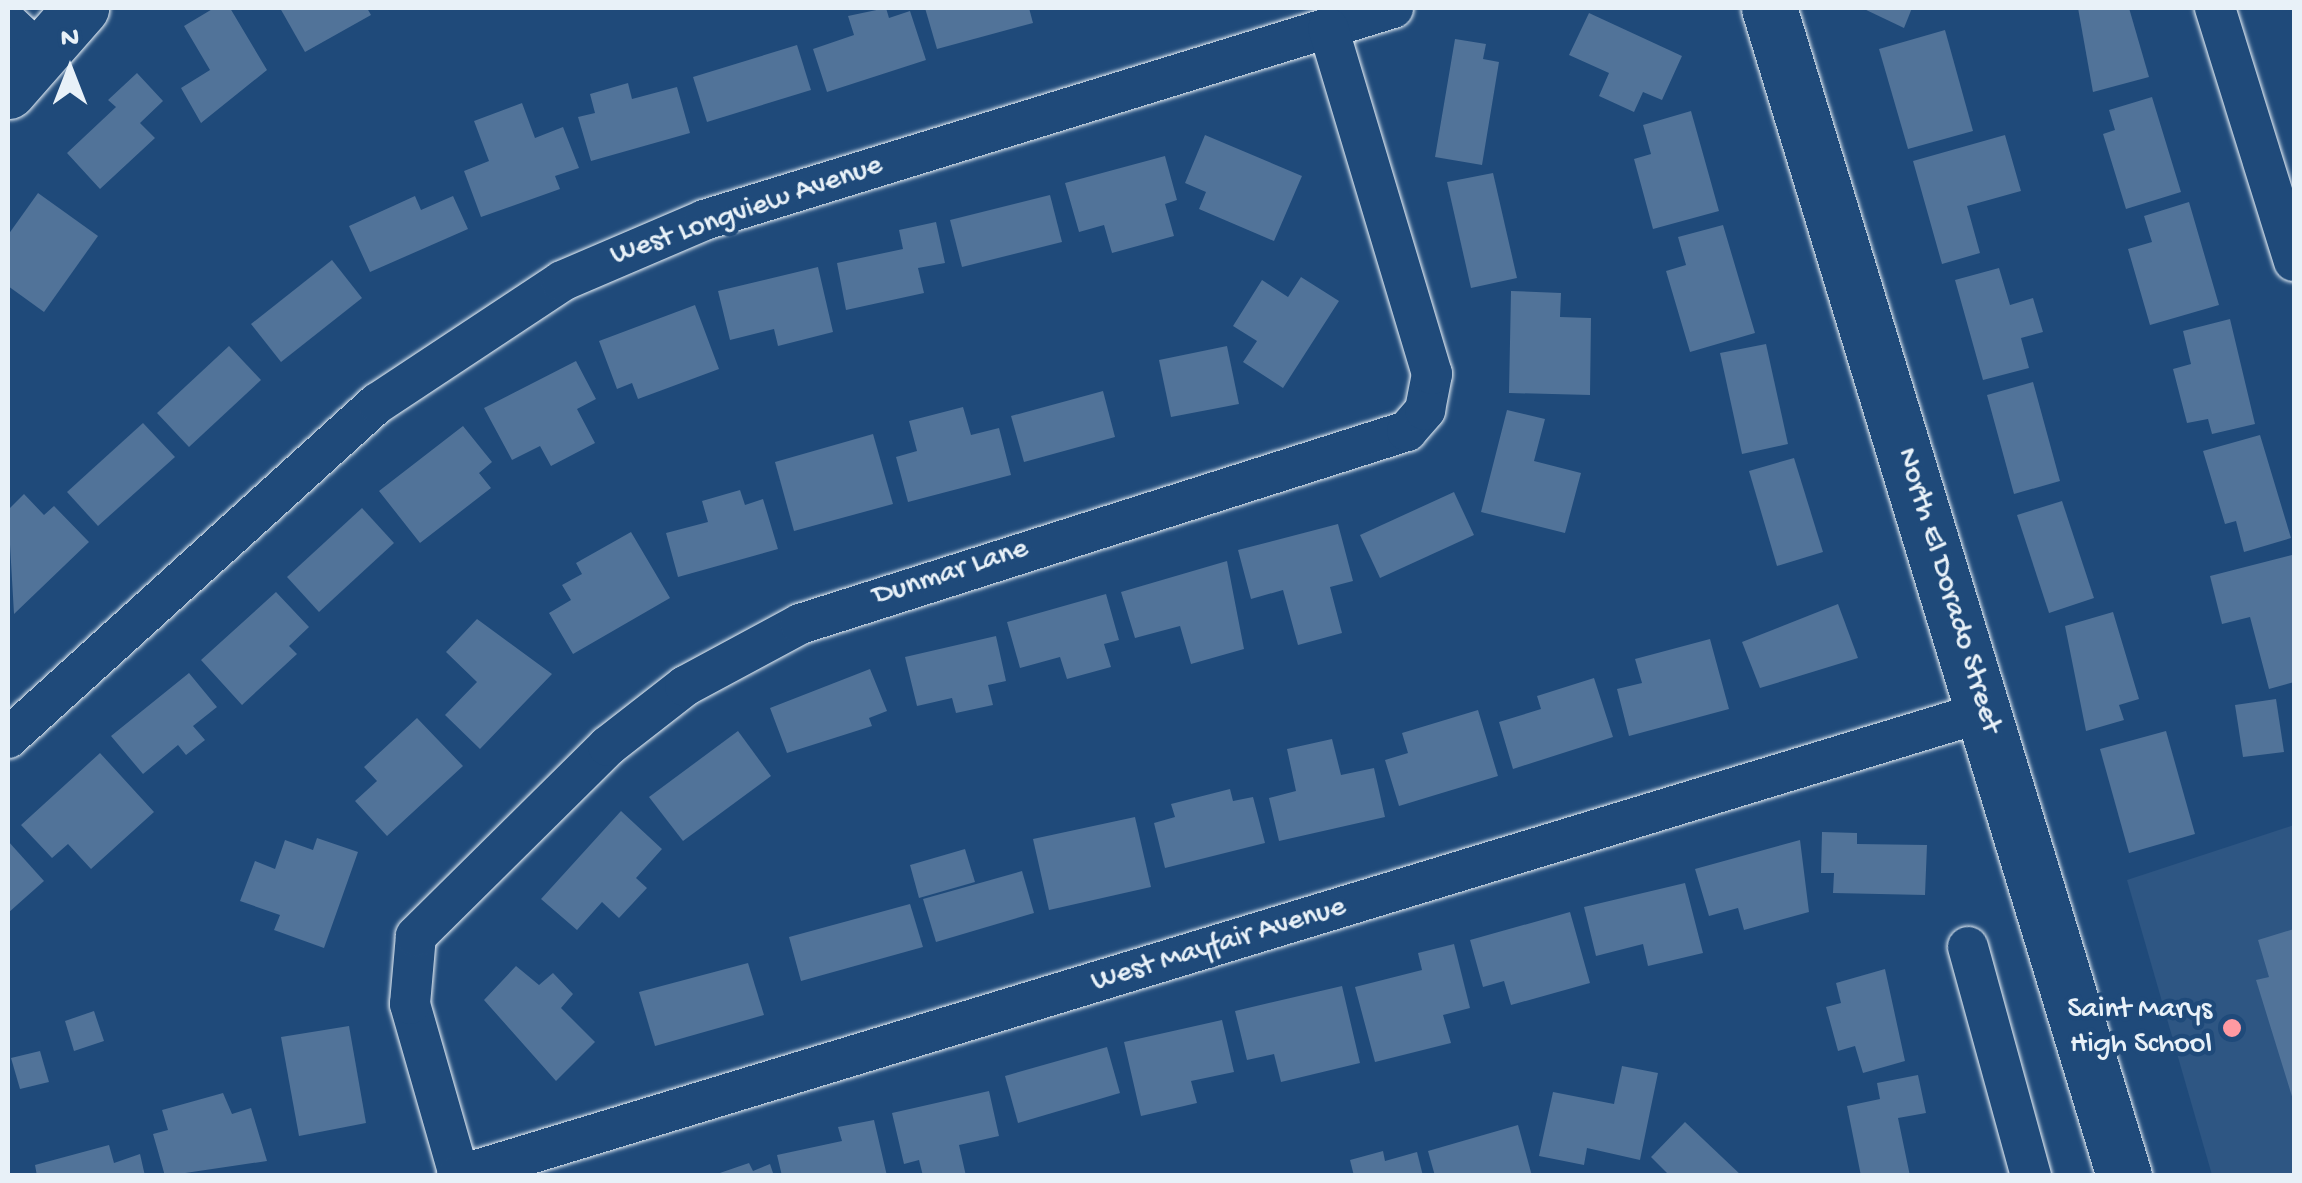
<!DOCTYPE html>
<style>
body{margin:0}
#map{position:relative;width:2302px;height:1183px;overflow:hidden;background:#1f4a7a;font-family:"Gochi Hand",sans-serif}
div>[style]{position:absolute}
.built>*{inset:0;background:#2e5683}
.building>*{inset:0;background:#517399}
.roads{filter:drop-shadow(0 0 2px #e8f1f8) drop-shadow(0 0 2px #e8f1f8)}
.minor>*{height:40px;margin:-20px;padding:0 20px;transform-origin:20px;border-radius:20px;background:#1f4a7a}
.secondary>*{height:55px;margin:-27.5px;padding:0 27.5px;transform-origin:27.5px;border-radius:27.5px;background:#1f4a7a}
.dots>*{width:28px;height:28px;translate:-50% -50%;box-sizing:border-box;border:5px solid #1f4a7a;border-radius:50%}
span{translate:-50% -50%;white-space:nowrap;text-align:center;line-height:1.15;-webkit-text-stroke:9px #1f4a7a;paint-order:stroke}
.street-label{font-size:30px;color:#e8f1f8}
.poi-label{font-size:30px;color:#e8f1f8}
.right{translate:-100% -50%;text-align:right}
.frame{position:absolute;inset:0;border:10px solid #e8f1f8;pointer-events:none}
.north{position:absolute;left:20px;top:20px;width:100px;height:100px;-webkit-text-stroke:8px #1f4a7a;paint-order:stroke;rotate:0deg;font-size:28px;font-weight:700;line-height:40px;text-align:center;color:#e8f1f8}
.north::after{content:'';display:block;margin:auto;width:35px;height:45px;background:#e8f1f8;clip-path:polygon(50% 0,100% 100%,50% 72%,0 100%)}
</style>
<div id="map">
<div class="built">
<i style="clip-path:polygon(2294px 825px,2294px 1175px,2212px 1175px,2127px 880px)"></i>
</div>
<div class="building">
<i style="clip-path:polygon(214px 8px,230px 8px,267px 70px,201px 123px,181px 88px,210px 70px,184px 26px)"></i>
<i style="clip-path:polygon(280px 8px,367px 8px,371px 15px,305px 52px)"></i>
<i style="clip-path:polygon(886px 8px,889px 18px,910px 11px,926px 60px,827px 92px,813px 49px,854px 35px,848px 16px)"></i>
<i style="clip-path:polygon(925px 8px,1029px 8px,1033px 23px,937px 49px)"></i>
<i style="clip-path:polygon(1862px 8px,1912px 8px,1904px 28px)"></i>
<i style="clip-path:polygon(2078px 8px,2129px 8px,2149px 77px,2093px 92px)"></i>
<i style="clip-path:polygon(1589px 13px,1682px 56px,1662px 100px,1643px 92px,1634px 112px,1599px 96px,1609px 73px,1569px 55px)"></i>
<i style="clip-path:polygon(1945px 30px,1973px 131px,1908px 149px,1879px 49px)"></i>
<i style="clip-path:polygon(1455px 39px,1486px 44px,1483px 59px,1499px 62px,1482px 165px,1435px 157px)"></i>
<i style="clip-path:polygon(797px 45px,811px 90px,707px 122px,693px 77px)"></i>
<i style="clip-path:polygon(137px 73px,163px 101px,140px 123px,155px 138px,100px 189px,67px 153px,116px 107px,108px 100px)"></i>
<i style="clip-path:polygon(628px 83px,632px 99px,677px 87px,690px 133px,591px 161px,578px 117px,595px 113px,590px 94px)"></i>
<i style="clip-path:polygon(2152px 97px,2181px 192px,2126px 209px,2103px 134px,2115px 130px,2109px 110px)"></i>
<i style="clip-path:polygon(522px 103px,535px 138px,563px 127px,579px 168px,555px 176px,560px 189px,481px 217px,464px 171px,489px 161px,474px 121px)"></i>
<i style="clip-path:polygon(1691px 111px,1719px 211px,1653px 229px,1634px 159px,1651px 154px,1643px 125px)"></i>
<i style="clip-path:polygon(1205px 135px,1302px 176px,1274px 241px,1199px 209px,1206px 192px,1185px 183px)"></i>
<i style="clip-path:polygon(2005px 135px,2021px 191px,1967px 206px,1980px 253px,1942px 264px,1913px 161px)"></i>
<i style="clip-path:polygon(1165px 156px,1177px 200px,1165px 204px,1174px 236px,1112px 253px,1104px 225px,1079px 232px,1065px 183px)"></i>
<i style="clip-path:polygon(1493px 173px,1517px 278px,1471px 288px,1447px 182px)"></i>
<i style="clip-path:polygon(38px 193px,98px 236px,44px 312px,8px 286px,8px 235px)"></i>
<i style="clip-path:polygon(1050px 195px,1062px 242px,962px 267px,950px 220px)"></i>
<i style="clip-path:polygon(415px 196px,421px 210px,453px 196px,468px 229px,370px 272px,349px 226px)"></i>
<i style="clip-path:polygon(2189px 202px,2219px 305px,2150px 325px,2128px 249px,2152px 242px,2144px 216px)"></i>
<i style="clip-path:polygon(936px 222px,945px 263px,918px 268px,924px 293px,846px 310px,837px 263px,903px 249px,899px 230px)"></i>
<i style="clip-path:polygon(1723px 225px,1755px 333px,1690px 352px,1666px 271px,1686px 265px,1678px 237px)"></i>
<i style="clip-path:polygon(332px 260px,362px 298px,281px 362px,251px 324px)"></i>
<i style="clip-path:polygon(818px 267px,833px 332px,778px 346px,774px 329px,730px 340px,718px 291px)"></i>
<i style="clip-path:polygon(1999px 268px,2010px 305px,2033px 298px,2043px 332px,2021px 338px,2029px 368px,1983px 380px,1955px 280px)"></i>
<i style="clip-path:polygon(1301px 277px,1339px 301px,1283px 388px,1243px 362px,1257px 341px,1233px 326px,1262px 280px,1288px 297px)"></i>
<i style="clip-path:polygon(1511px 291px,1561px 293px,1560px 317px,1591px 318px,1590px 395px,1509px 393px)"></i>
<i style="clip-path:polygon(695px 305px,719px 369px,638px 399px,632px 383px,617px 389px,599px 341px)"></i>
<i style="clip-path:polygon(2230px 319px,2255px 424px,2212px 434px,2208px 419px,2187px 423px,2173px 369px,2191px 364px,2183px 331px)"></i>
<i style="clip-path:polygon(1766px 344px,1788px 444px,1742px 454px,1720px 353px)"></i>
<i style="clip-path:polygon(229px 346px,261px 380px,189px 447px,157px 413px)"></i>
<i style="clip-path:polygon(1227px 346px,1239px 404px,1171px 417px,1159px 360px)"></i>
<i style="clip-path:polygon(576px 361px,596px 399px,577px 409px,595px 443px,551px 466px,540px 446px,512px 460px,484px 408px)"></i>
<i style="clip-path:polygon(2033px 382px,2060px 481px,2014px 494px,1987px 395px)"></i>
<i style="clip-path:polygon(1103px 391px,1115px 437px,1024px 462px,1011px 416px)"></i>
<i style="clip-path:polygon(963px 407px,971px 435px,999px 428px,1011px 475px,908px 502px,896px 457px,917px 451px,909px 421px)"></i>
<i style="clip-path:polygon(1507px 410px,1545px 419px,1534px 461px,1581px 473px,1565px 533px,1481px 512px)"></i>
<i style="clip-path:polygon(143px 423px,175px 457px,98px 526px,67px 492px)"></i>
<i style="clip-path:polygon(463px 426px,492px 462px,479px 473px,491px 488px,420px 543px,379px 491px)"></i>
<i style="clip-path:polygon(873px 434px,893px 504px,794px 531px,775px 462px)"></i>
<i style="clip-path:polygon(2260px 435px,2291px 538px,2244px 552px,2236px 521px,2225px 524px,2203px 451px)"></i>
<i style="clip-path:polygon(1794px 458px,1823px 552px,1777px 566px,1749px 471px)"></i>
<i style="clip-path:polygon(740px 490px,745px 505px,763px 499px,778px 549px,678px 577px,666px 533px,708px 522px,702px 501px)"></i>
<i style="clip-path:polygon(1454px 492px,1474px 535px,1380px 578px,1360px 535px)"></i>
<i style="clip-path:polygon(24px 494px,44px 515px,54px 506px,89px 542px,14px 614px,8px 510px)"></i>
<i style="clip-path:polygon(2062px 501px,2094px 598px,2049px 613px,2017px 515px)"></i>
<i style="clip-path:polygon(362px 508px,394px 543px,319px 612px,287px 577px)"></i>
<i style="clip-path:polygon(1338px 524px,1353px 581px,1330px 587px,1342px 633px,1298px 645px,1283px 590px,1251px 599px,1238px 550px)"></i>
<i style="clip-path:polygon(631px 532px,670px 598px,573px 654px,549px 613px,571px 600px,562px 585px,582px 574px,576px 563px)"></i>
<i style="clip-path:polygon(2292px 555px,2294px 682px,2269px 689px,2250px 617px,2222px 624px,2210px 576px)"></i>
<i style="clip-path:polygon(1227px 561px,1244px 649px,1191px 664px,1180px 626px,1135px 638px,1121px 592px)"></i>
<i style="clip-path:polygon(276px 592px,309px 627px,289px 646px,297px 654px,242px 705px,201px 660px)"></i>
<i style="clip-path:polygon(1106px 594px,1119px 640px,1104px 644px,1111px 667px,1067px 679px,1060px 657px,1020px 668px,1007px 622px)"></i>
<i style="clip-path:polygon(1838px 604px,1858px 658px,1760px 688px,1742px 642px)"></i>
<i style="clip-path:polygon(2113px 612px,2139px 699px,2119px 705px,2124px 720px,2086px 731px,2065px 626px)"></i>
<i style="clip-path:polygon(477px 619px,552px 674px,480px 749px,445px 715px,477px 682px,446px 652px)"></i>
<i style="clip-path:polygon(996px 636px,1006px 681px,988px 685px,993px 705px,956px 713px,952px 698px,917px 706px,905px 657px)"></i>
<i style="clip-path:polygon(1710px 639px,1729px 709px,1629px 736px,1617px 689px,1642px 683px,1635px 659px)"></i>
<i style="clip-path:polygon(870px 669px,887px 711px,869px 718px,872px 726px,787px 753px,770px 708px)"></i>
<i style="clip-path:polygon(189px 673px,217px 707px,193px 726px,205px 740px,186px 755px,178px 745px,143px 774px,111px 736px)"></i>
<i style="clip-path:polygon(1594px 678px,1613px 737px,1513px 769px,1499px 722px,1541px 709px,1537px 696px)"></i>
<i style="clip-path:polygon(2276px 699px,2284px 752px,2243px 757px,2235px 705px)"></i>
<i style="clip-path:polygon(1478px 710px,1498px 776px,1399px 806px,1385px 760px,1408px 753px,1402px 733px)"></i>
<i style="clip-path:polygon(417px 718px,463px 766px,387px 836px,355px 801px,377px 781px,364px 767px)"></i>
<i style="clip-path:polygon(738px 731px,771px 776px,683px 841px,649px 797px)"></i>
<i style="clip-path:polygon(2166px 731px,2195px 834px,2129px 853px,2100px 749px)"></i>
<i style="clip-path:polygon(1332px 739px,1341px 775px,1374px 768px,1385px 817px,1279px 841px,1269px 798px,1296px 791px,1287px 749px)"></i>
<i style="clip-path:polygon(100px 753px,154px 812px,91px 869px,68px 844px,52px 858px,21px 825px)"></i>
<i style="clip-path:polygon(1230px 789px,1233px 801px,1253px 797px,1265px 843px,1165px 868px,1154px 823px,1175px 817px,1171px 804px)"></i>
<i style="clip-path:polygon(621px 811px,662px 849px,636px 878px,647px 888px,619px 918px,602px 902px,577px 930px,541px 899px)"></i>
<i style="clip-path:polygon(1135px 817px,1151px 887px,1049px 910px,1033px 839px)"></i>
<i style="clip-path:polygon(1822px 832px,1857px 833px,1857px 844px,1927px 845px,1925px 895px,1833px 893px,1834px 873px,1821px 873px)"></i>
<i style="clip-path:polygon(317px 838px,358px 852px,324px 948px,274px 930px,280px 915px,240px 901px,255px 861px,275px 869px,285px 840px,313px 850px)"></i>
<i style="clip-path:polygon(1800px 840px,1809px 912px,1744px 930px,1738px 908px,1709px 916px,1695px 869px)"></i>
<i style="clip-path:polygon(8px 841px,44px 881px,8px 913px)"></i>
<i style="clip-path:polygon(965px 849px,975px 882px,919px 898px,910px 865px)"></i>
<i style="clip-path:polygon(1022px 871px,1034px 913px,936px 942px,923px 899px)"></i>
<i style="clip-path:polygon(1685px 883px,1703px 953px,1648px 966px,1643px 944px,1596px 956px,1584px 907px)"></i>
<i style="clip-path:polygon(910px 904px,923px 947px,801px 981px,789px 937px)"></i>
<i style="clip-path:polygon(1570px 912px,1590px 983px,1511px 1005px,1504px 981px,1483px 987px,1470px 940px)"></i>
<i style="clip-path:polygon(2294px 929px,2294px 1103px,2256px 980px,2269px 977px,2258px 940px)"></i>
<i style="clip-path:polygon(1454px 944px,1470px 1008px,1443px 1015px,1451px 1043px,1375px 1062px,1355px 987px,1422px 970px,1418px 953px)"></i>
<i style="clip-path:polygon(748px 963px,764px 1015px,655px 1046px,639px 992px)"></i>
<i style="clip-path:polygon(516px 966px,539px 985px,553px 973px,573px 994px,561px 1008px,595px 1042px,556px 1081px,484px 1000px)"></i>
<i style="clip-path:polygon(1885px 969px,1905px 1061px,1863px 1073px,1855px 1046px,1838px 1051px,1826px 1007px,1841px 1003px,1836px 983px)"></i>
<i style="clip-path:polygon(1342px 986px,1360px 1063px,1281px 1082px,1274px 1054px,1247px 1060px,1235px 1011px)"></i>
<i style="clip-path:polygon(94px 1011px,104px 1041px,74px 1051px,65px 1021px)"></i>
<i style="clip-path:polygon(1222px 1020px,1234px 1072px,1191px 1081px,1197px 1103px,1141px 1116px,1124px 1042px)"></i>
<i style="clip-path:polygon(349px 1026px,366px 1123px,299px 1136px,281px 1037px)"></i>
<i style="clip-path:polygon(1107px 1047px,1120px 1093px,1018px 1123px,1005px 1076px)"></i>
<i style="clip-path:polygon(40px 1051px,49px 1082px,20px 1089px,11px 1058px)"></i>
<i style="clip-path:polygon(1622px 1066px,1658px 1073px,1640px 1160px,1587px 1148px,1584px 1165px,1539px 1156px,1553px 1092px,1614px 1104px)"></i>
<i style="clip-path:polygon(1918px 1075px,1926px 1113px,1898px 1118px,1910px 1176px,1861px 1176px,1847px 1106px,1880px 1099px,1877px 1083px)"></i>
<i style="clip-path:polygon(989px 1091px,999px 1136px,959px 1145px,966px 1176px,923px 1176px,919px 1160px,904px 1164px,892px 1113px)"></i>
<i style="clip-path:polygon(223px 1093px,232px 1114px,251px 1108px,267px 1161px,165px 1176px,153px 1134px,168px 1130px,162px 1110px)"></i>
<i style="clip-path:polygon(874px 1120px,887px 1176px,782px 1176px,777px 1155px,842px 1141px,838px 1127px)"></i>
<i style="clip-path:polygon(1685px 1122px,1742px 1176px,1670px 1176px,1651px 1157px)"></i>
<i style="clip-path:polygon(1518px 1125px,1532px 1176px,1435px 1176px,1428px 1151px)"></i>
<i style="clip-path:polygon(109px 1145px,114px 1163px,140px 1154px,145px 1176px,37px 1176px,35px 1165px)"></i>
<i style="clip-path:polygon(1383px 1151px,1385px 1161px,1417px 1152px,1423px 1176px,1354px 1176px,1350px 1160px)"></i>
<i style="clip-path:polygon(749px 1163px,753px 1171px,770px 1164px,774px 1176px,711px 1176px)"></i>
</div>
<div class="roads">
<div class="minor">
<i style="left:2215px;top:8px;width:265px;rotate:72.7deg"></i>
<i style="left:8px;top:23px;width:45px;rotate:43.2deg"></i>
<i style="left:8px;top:738px;width:499px;rotate:-42.2deg"></i>
<i style="left:378px;top:403px;width:221px;rotate:-33.5deg"></i>
<i style="left:562px;top:281px;width:155px;rotate:-23.2deg"></i>
<i style="left:704px;top:220px;width:721px;rotate:-17.1deg"></i>
<i style="left:1968px;top:947px;width:238px;rotate:74.6deg"></i>
<i style="left:459px;top:1175px;width:178px;rotate:-106deg"></i>
<i style="left:410px;top:1004px;width:68px;rotate:-85deg"></i>
<i style="left:416px;top:936px;width:270px;rotate:-44.7deg"></i>
<i style="left:608px;top:746px;width:98px;rotate:-37.9deg"></i>
<i style="left:685px;top:686px;width:131px;rotate:-28.3deg"></i>
<i style="left:800px;top:624px;width:637px;rotate:-17.64deg"></i>
<i style="left:1407px;top:431px;width:28px;rotate:-49deg"></i>
<i style="left:1425px;top:410px;width:37px;rotate:-79deg"></i>
<i style="left:1432px;top:374px;width:361px;rotate:-106.7deg"></i>
<i style="left:457px;top:1176px;width:1592px;rotate:-16.91deg"></i>
</div>
<div class="secondary">
<i style="left:1769px;top:8px;width:1221px;rotate:73.09deg"></i>
<i style="left:8px;top:91px;width:111px;rotate:-48.7deg"></i>
</div>
</div>
<div class="dots">
<i style="left:2232px;top:1028px;background:#ff9aa2"></i>
</div>
<div class="street-label">
<span style="left:747px;top:212px;rotate:-19deg">West Longview Avenue</span>
<span style="left:951px;top:574px;rotate:-18deg">Dunmar Lane</span>
<span style="left:1947px;top:591px;rotate:73deg">North El Dorado Street</span>
<span style="left:1219px;top:946px;rotate:-17deg">West Mayfair Avenue</span>
</div>
<div class="poi-label">
<span class="right" style="left:2212px;top:1028px">Saint Marys<br>High School</span>
</div>
<div class="frame"></div>
<div class="north">N</div>
</div>
